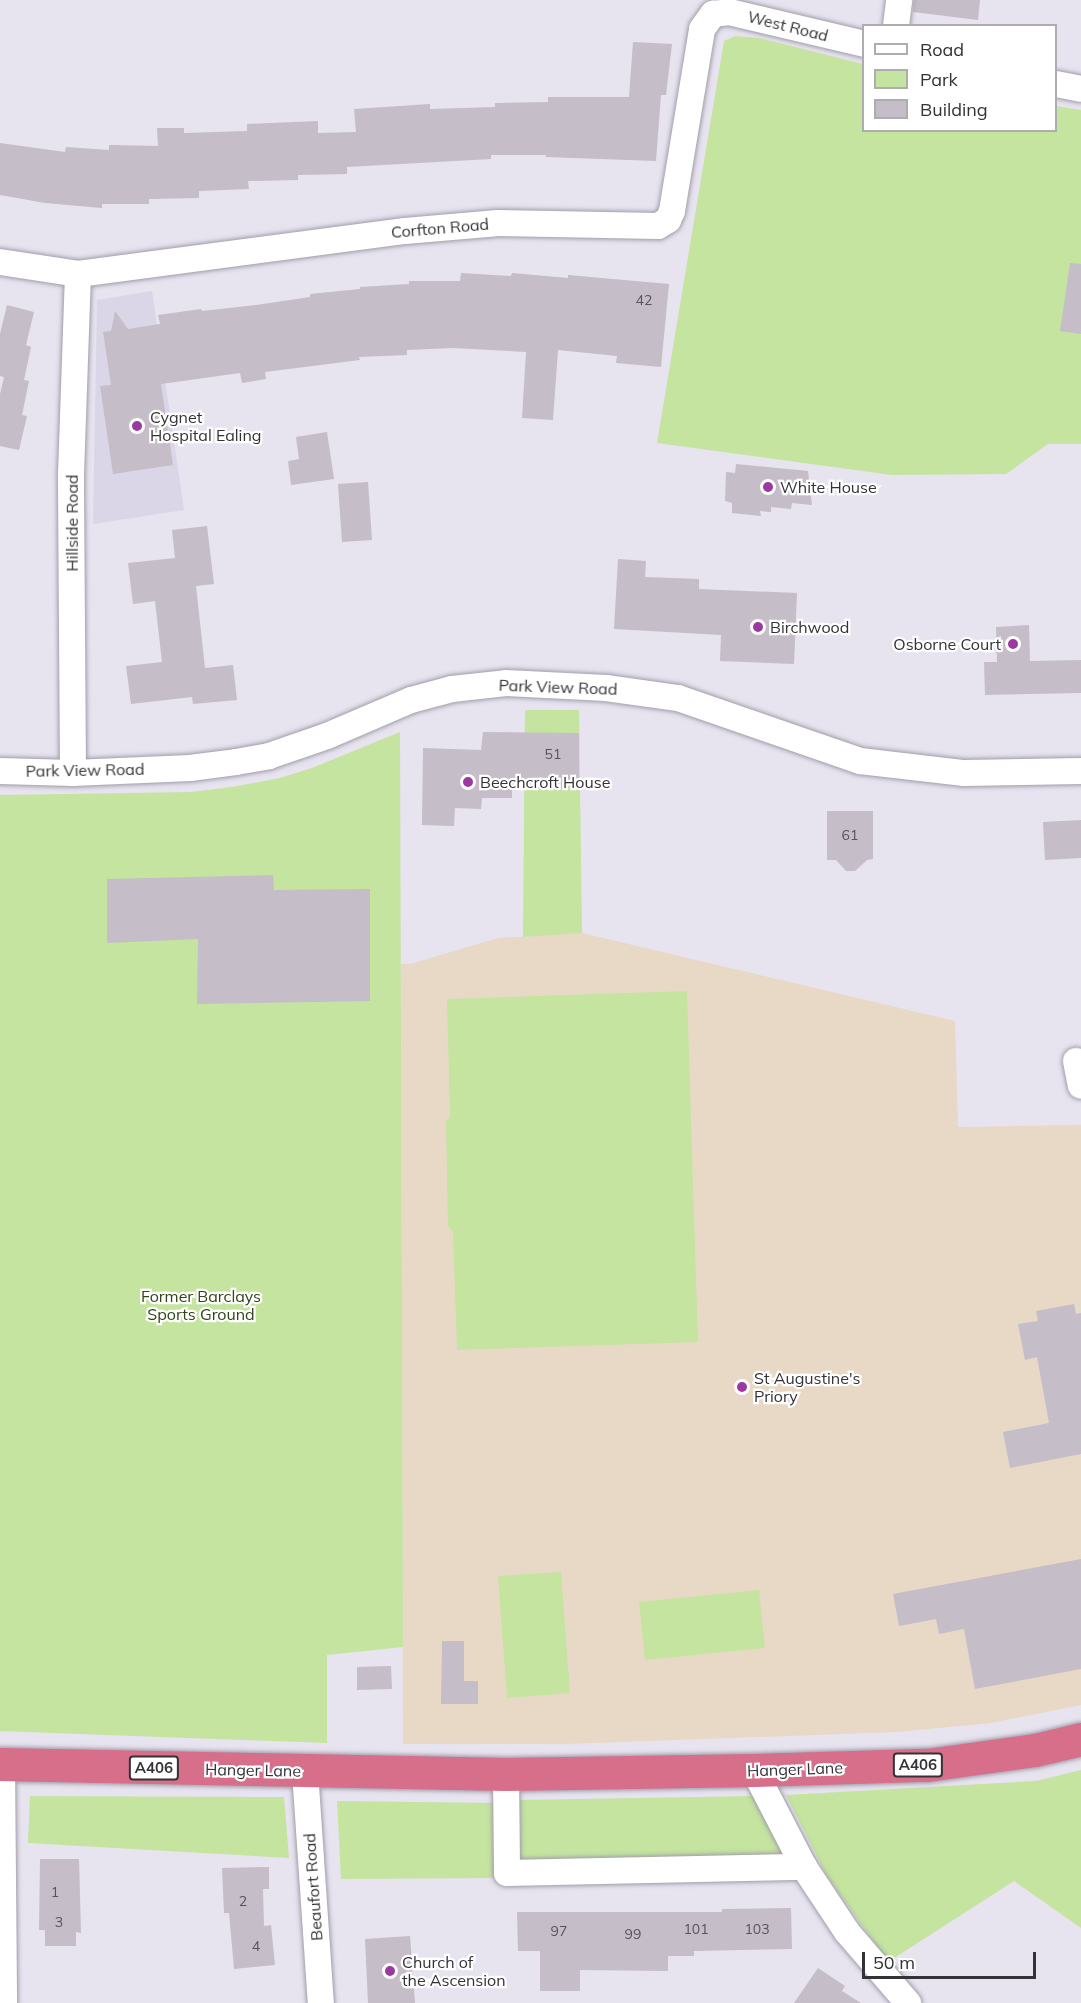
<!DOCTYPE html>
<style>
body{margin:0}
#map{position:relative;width:1081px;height:2003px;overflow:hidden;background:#e7e3ef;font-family:Mulish,sans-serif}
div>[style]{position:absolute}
.built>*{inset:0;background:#dbd6e7}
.education>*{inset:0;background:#e8d9c7}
.green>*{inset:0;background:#c4e4a0}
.building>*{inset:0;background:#c5bdc7}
.roads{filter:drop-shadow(0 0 2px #a19ea9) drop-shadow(0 0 2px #a19ea9)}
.minor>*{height:26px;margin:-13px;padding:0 13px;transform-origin:13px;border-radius:13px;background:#fff}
.highway>*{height:33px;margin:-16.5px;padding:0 16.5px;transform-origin:16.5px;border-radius:16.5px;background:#d76e8a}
.dots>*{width:16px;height:16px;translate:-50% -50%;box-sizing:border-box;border:3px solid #fff;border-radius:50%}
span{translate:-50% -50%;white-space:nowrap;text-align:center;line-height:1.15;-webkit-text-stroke:4.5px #fff;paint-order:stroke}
.number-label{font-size:14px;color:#58555a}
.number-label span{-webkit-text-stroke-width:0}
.shield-label span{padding:2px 4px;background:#fff;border:2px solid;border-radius:4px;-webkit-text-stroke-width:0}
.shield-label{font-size:15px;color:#333236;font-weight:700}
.street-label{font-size:16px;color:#333236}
.poi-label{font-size:16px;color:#333236}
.left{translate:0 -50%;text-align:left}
.right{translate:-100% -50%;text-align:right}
.park-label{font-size:16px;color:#304415}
.legend{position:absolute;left:862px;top:24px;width:195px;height:108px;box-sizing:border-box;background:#fff;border:2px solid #adadaf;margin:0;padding:8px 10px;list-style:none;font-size:18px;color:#333236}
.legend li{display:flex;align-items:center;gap:12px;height:30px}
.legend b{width:30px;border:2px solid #adadaf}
.scale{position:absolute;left:862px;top:1952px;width:174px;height:27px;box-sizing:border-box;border:3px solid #333236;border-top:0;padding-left:8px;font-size:18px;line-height:21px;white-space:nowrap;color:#333236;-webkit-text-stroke:4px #fff;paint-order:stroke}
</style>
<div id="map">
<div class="built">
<i style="clip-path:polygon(152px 291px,184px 510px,93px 524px,97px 300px)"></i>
</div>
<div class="education">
<i style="clip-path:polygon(582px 933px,955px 1021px,958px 1127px,1081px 1125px,1081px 1705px,991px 1723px,897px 1732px,566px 1744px,403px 1744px,401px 964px,410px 964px,498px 938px)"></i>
</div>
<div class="green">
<i style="clip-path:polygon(735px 36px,759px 38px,863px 64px,864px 130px,1056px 130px,1056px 106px,1081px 110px,1081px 444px,1048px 444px,1006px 474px,892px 475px,657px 443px,724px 41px)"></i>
<i style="clip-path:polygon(525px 710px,579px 710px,582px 933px,523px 937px)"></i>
<i style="clip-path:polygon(400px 732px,403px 1647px,327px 1655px,327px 1743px,0 1731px,0 795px,192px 792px,232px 787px,280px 778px,312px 768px)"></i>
<i style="clip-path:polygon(687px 991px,698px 1342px,457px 1350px,453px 1232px,448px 1226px,446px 1122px,450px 1117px,447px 999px)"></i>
<i style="clip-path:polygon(561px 1572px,570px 1693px,507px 1698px,498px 1576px)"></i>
<i style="clip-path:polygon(759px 1590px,765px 1648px,645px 1660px,639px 1602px)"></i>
<i style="clip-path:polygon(1081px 1770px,1081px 1928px,1014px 1881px,888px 1962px,827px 1876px,786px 1795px,1036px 1781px)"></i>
<i style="clip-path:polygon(30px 1796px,284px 1797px,289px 1858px,28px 1843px)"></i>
<i style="clip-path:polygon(754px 1796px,787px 1861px,520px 1866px,519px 1800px)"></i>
<i style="clip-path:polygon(337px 1801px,497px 1803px,499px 1878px,341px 1879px)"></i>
</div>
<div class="building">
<i style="clip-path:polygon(980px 0,978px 20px,913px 12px,914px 0)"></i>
<i style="clip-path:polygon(633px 42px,672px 44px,666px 95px,661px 95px,656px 161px,546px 157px,546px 155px,491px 155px,491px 159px,347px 167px,347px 174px,298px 175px,298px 180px,248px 181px,249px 189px,199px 191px,199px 198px,149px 199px,149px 204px,102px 204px,102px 208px,45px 203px,0 195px,0 143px,65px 152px,66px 147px,109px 150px,109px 145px,158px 146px,157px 128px,184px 128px,184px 133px,247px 131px,247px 124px,318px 121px,318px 133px,356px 132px,354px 109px,430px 104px,430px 109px,495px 107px,495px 103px,548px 102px,548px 97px,629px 97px)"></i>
<i style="clip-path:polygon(1070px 263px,1081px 264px,1081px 334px,1060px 331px)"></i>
<i style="clip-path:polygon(461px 273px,511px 276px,512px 273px,568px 278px,568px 275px,669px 284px,661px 367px,616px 363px,617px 356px,558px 350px,553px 420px,522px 418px,526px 352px,453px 348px,407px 350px,407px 355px,359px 357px,360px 360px,265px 372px,266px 379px,242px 383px,240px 373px,161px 384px,173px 465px,113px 474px,100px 386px,111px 385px,103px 332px,111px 331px,115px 311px,128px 329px,160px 324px,158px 315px,201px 309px,202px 311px,256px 305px,310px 297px,310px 294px,360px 289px,360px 287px,409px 284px,409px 281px,460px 281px)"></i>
<i style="clip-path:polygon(7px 305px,34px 312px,26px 345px,31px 347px,24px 380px,29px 381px,22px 415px,27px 416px,19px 450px,0 446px,0 394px,4px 377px,0 376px,0 334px)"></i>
<i style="clip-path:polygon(327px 432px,334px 479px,291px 485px,288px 461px,299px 459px,296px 437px)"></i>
<i style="clip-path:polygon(736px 464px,808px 471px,812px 505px,792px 503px,791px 509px,771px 507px,771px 512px,760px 511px,761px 516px,732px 513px,732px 503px,725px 501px,726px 472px,735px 473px)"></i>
<i style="clip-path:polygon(368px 482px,372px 540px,342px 542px,338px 484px)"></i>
<i style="clip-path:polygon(207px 526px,214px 584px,196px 586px,205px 668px,233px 665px,237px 700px,193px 704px,192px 697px,131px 704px,126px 666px,162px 662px,155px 601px,133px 604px,128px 563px,175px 558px,172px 530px)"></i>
<i style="clip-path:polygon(618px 559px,646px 561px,645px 577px,699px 579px,699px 589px,797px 593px,794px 664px,720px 661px,721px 635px,614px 629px)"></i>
<i style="clip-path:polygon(1029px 625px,1030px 661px,1081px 660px,1081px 693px,985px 695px,984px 662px,997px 662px,996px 627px)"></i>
<i style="clip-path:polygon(483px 732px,579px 733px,579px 784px,564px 783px,564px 789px,512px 789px,512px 798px,482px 798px,481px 809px,455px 808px,454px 826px,422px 825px,423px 748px,481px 750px)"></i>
<i style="clip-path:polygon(827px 811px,873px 811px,873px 859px,867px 860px,855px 871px,846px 871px,836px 860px,827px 860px)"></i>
<i style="clip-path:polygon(1081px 820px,1081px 858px,1045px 860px,1043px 822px)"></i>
<i style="clip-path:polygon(273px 875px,274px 890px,370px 889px,370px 1001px,197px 1004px,198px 939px,107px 943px,107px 879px)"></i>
<i style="clip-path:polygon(1074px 1304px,1076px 1314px,1081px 1313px,1081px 1454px,1010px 1468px,1003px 1432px,1049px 1423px,1037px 1357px,1025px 1360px,1018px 1324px,1038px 1321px,1036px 1311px)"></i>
<i style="clip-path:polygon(1081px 1559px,1081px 1669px,975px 1689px,964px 1629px,939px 1634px,936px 1619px,899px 1626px,893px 1594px)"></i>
<i style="clip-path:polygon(442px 1641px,464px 1641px,464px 1681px,478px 1681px,478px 1704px,441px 1704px)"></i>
<i style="clip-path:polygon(391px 1666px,392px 1689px,357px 1690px,357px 1667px)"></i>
<i style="clip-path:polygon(40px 1859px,79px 1859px,81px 1933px,76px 1932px,76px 1946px,45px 1946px,45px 1930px,39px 1930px)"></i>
<i style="clip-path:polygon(269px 1867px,269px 1889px,263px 1889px,264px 1926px,271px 1925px,275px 1965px,234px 1969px,229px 1913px,224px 1913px,222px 1868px)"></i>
<i style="clip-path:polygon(791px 1908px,792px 1949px,694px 1951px,694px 1956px,668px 1956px,668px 1971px,580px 1970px,580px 1991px,540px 1991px,540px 1951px,518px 1951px,517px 1912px,722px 1912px,722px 1909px)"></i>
<i style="clip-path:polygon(410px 1936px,415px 2003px,368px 2003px,365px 1939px)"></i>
<i style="clip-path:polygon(818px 1968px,845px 1986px,842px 1991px,861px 2003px,794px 2003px)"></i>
</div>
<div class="roads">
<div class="minor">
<i style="left:896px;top:26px;width:26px;rotate:-83deg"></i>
<i style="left:1056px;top:84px;width:25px;rotate:11deg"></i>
<i style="left:0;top:262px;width:79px;rotate:8.7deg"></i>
<i style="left:78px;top:274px;width:330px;rotate:-7.5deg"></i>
<i style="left:405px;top:231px;width:93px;rotate:-4.9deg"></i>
<i style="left:498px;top:223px;width:160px;rotate:1.1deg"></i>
<i style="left:658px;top:226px;width:12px;rotate:-31deg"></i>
<i style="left:668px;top:220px;width:10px;rotate:-66deg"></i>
<i style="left:672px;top:211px;width:184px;rotate:-80.6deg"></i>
<i style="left:702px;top:29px;width:19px;rotate:-54deg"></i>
<i style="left:713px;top:14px;width:16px;rotate:-7deg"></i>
<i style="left:729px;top:12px;width:139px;rotate:13.3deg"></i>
<i style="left:0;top:771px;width:73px;rotate:1.6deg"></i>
<i style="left:73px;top:773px;width:117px;rotate:-2.4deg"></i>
<i style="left:190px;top:768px;width:46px;rotate:-7.4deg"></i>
<i style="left:236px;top:762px;width:34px;rotate:-10deg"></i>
<i style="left:269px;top:756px;width:61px;rotate:-19deg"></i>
<i style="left:327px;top:736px;width:91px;rotate:-23.2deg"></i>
<i style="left:411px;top:700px;width:42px;rotate:-15deg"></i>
<i style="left:452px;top:689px;width:54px;rotate:-6.3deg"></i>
<i style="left:506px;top:683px;width:100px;rotate:2.9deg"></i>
<i style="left:606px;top:688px;width:73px;rotate:7.9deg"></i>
<i style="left:678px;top:698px;width:193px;rotate:19.1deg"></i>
<i style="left:860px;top:761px;width:105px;rotate:6.6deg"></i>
<i style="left:964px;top:773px;width:117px;rotate:-1deg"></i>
<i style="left:73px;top:773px;width:299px;rotate:-90.4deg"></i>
<i style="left:71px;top:474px;width:200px;rotate:-88deg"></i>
<i style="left:1076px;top:1061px;width:25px;rotate:79deg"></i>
<i style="left:2px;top:1764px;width:239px;rotate:89.5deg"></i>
<i style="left:754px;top:1770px;width:109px;rotate:62.7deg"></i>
<i style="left:804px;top:1867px;width:78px;rotate:56.5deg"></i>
<i style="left:847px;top:1932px;width:94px;rotate:49.3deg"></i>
<i style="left:305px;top:1771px;width:233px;rotate:86.1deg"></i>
<i style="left:506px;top:1774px;width:99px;rotate:89.4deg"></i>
<i style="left:507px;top:1873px;width:297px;rotate:-1.2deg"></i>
</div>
<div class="highway">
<i style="left:0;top:1764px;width:506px;rotate:1.13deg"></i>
<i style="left:506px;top:1774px;width:248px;rotate:-0.9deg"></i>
<i style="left:754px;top:1770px;width:173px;rotate:-1.7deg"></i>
<i style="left:927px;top:1765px;width:109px;rotate:-7.9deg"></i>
<i style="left:1035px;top:1750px;width:47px;rotate:-13.4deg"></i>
</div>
</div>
<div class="dots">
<i style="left:137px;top:426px;background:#9c39a0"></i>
<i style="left:768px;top:487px;background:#9c39a0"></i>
<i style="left:758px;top:627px;background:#9c39a0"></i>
<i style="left:1013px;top:644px;background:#9c39a0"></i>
<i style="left:468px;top:782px;background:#9c39a0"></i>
<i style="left:742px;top:1387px;background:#9c39a0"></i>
<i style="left:390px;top:1971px;background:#9c39a0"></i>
</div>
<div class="number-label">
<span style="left:644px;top:300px">42</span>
<span style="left:553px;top:754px">51</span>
<span style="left:850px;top:835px">61</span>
<span style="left:55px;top:1892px">1</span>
<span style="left:243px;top:1901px">2</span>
<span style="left:59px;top:1922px">3</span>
<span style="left:696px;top:1929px">101</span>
<span style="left:757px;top:1929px">103</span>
<span style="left:559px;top:1931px">97</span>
<span style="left:633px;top:1934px">99</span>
<span style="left:256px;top:1946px">4</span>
</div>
<div class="shield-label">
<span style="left:918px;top:1765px">A406</span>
<span style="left:154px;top:1768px">A406</span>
</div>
<div class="street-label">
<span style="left:788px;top:26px;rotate:14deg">West Road</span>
<span style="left:440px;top:228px;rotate:-5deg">Corfton Road</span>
<span style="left:72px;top:523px;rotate:-90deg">Hillside Road</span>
<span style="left:558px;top:687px;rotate:2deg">Park View Road</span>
<span style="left:85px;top:770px;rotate:-1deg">Park View Road</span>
<span style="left:795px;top:1769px;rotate:-2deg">Hanger Lane</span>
<span style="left:253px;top:1770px;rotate:1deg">Hanger Lane</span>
<span style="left:313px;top:1887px;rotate:-94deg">Beaufort Road</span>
</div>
<div class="poi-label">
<span class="left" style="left:150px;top:426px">Cygnet<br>Hospital Ealing</span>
<span class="left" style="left:780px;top:487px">White House</span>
<span class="left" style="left:770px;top:627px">Birchwood</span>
<span class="right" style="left:1001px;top:644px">Osborne Court</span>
<span class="left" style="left:480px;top:782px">Beechcroft House</span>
<span class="left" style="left:754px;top:1387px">St Augustine's<br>Priory</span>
<span class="left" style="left:402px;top:1971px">Church of<br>the Ascension</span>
</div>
<div class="park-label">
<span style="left:201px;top:1305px">Former Barclays<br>Sports Ground</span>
</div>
<ul class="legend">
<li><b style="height:8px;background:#fff"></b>Road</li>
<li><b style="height:16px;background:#c4e4a0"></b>Park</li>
<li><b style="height:16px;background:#c5bdc7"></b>Building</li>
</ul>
<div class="scale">50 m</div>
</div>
